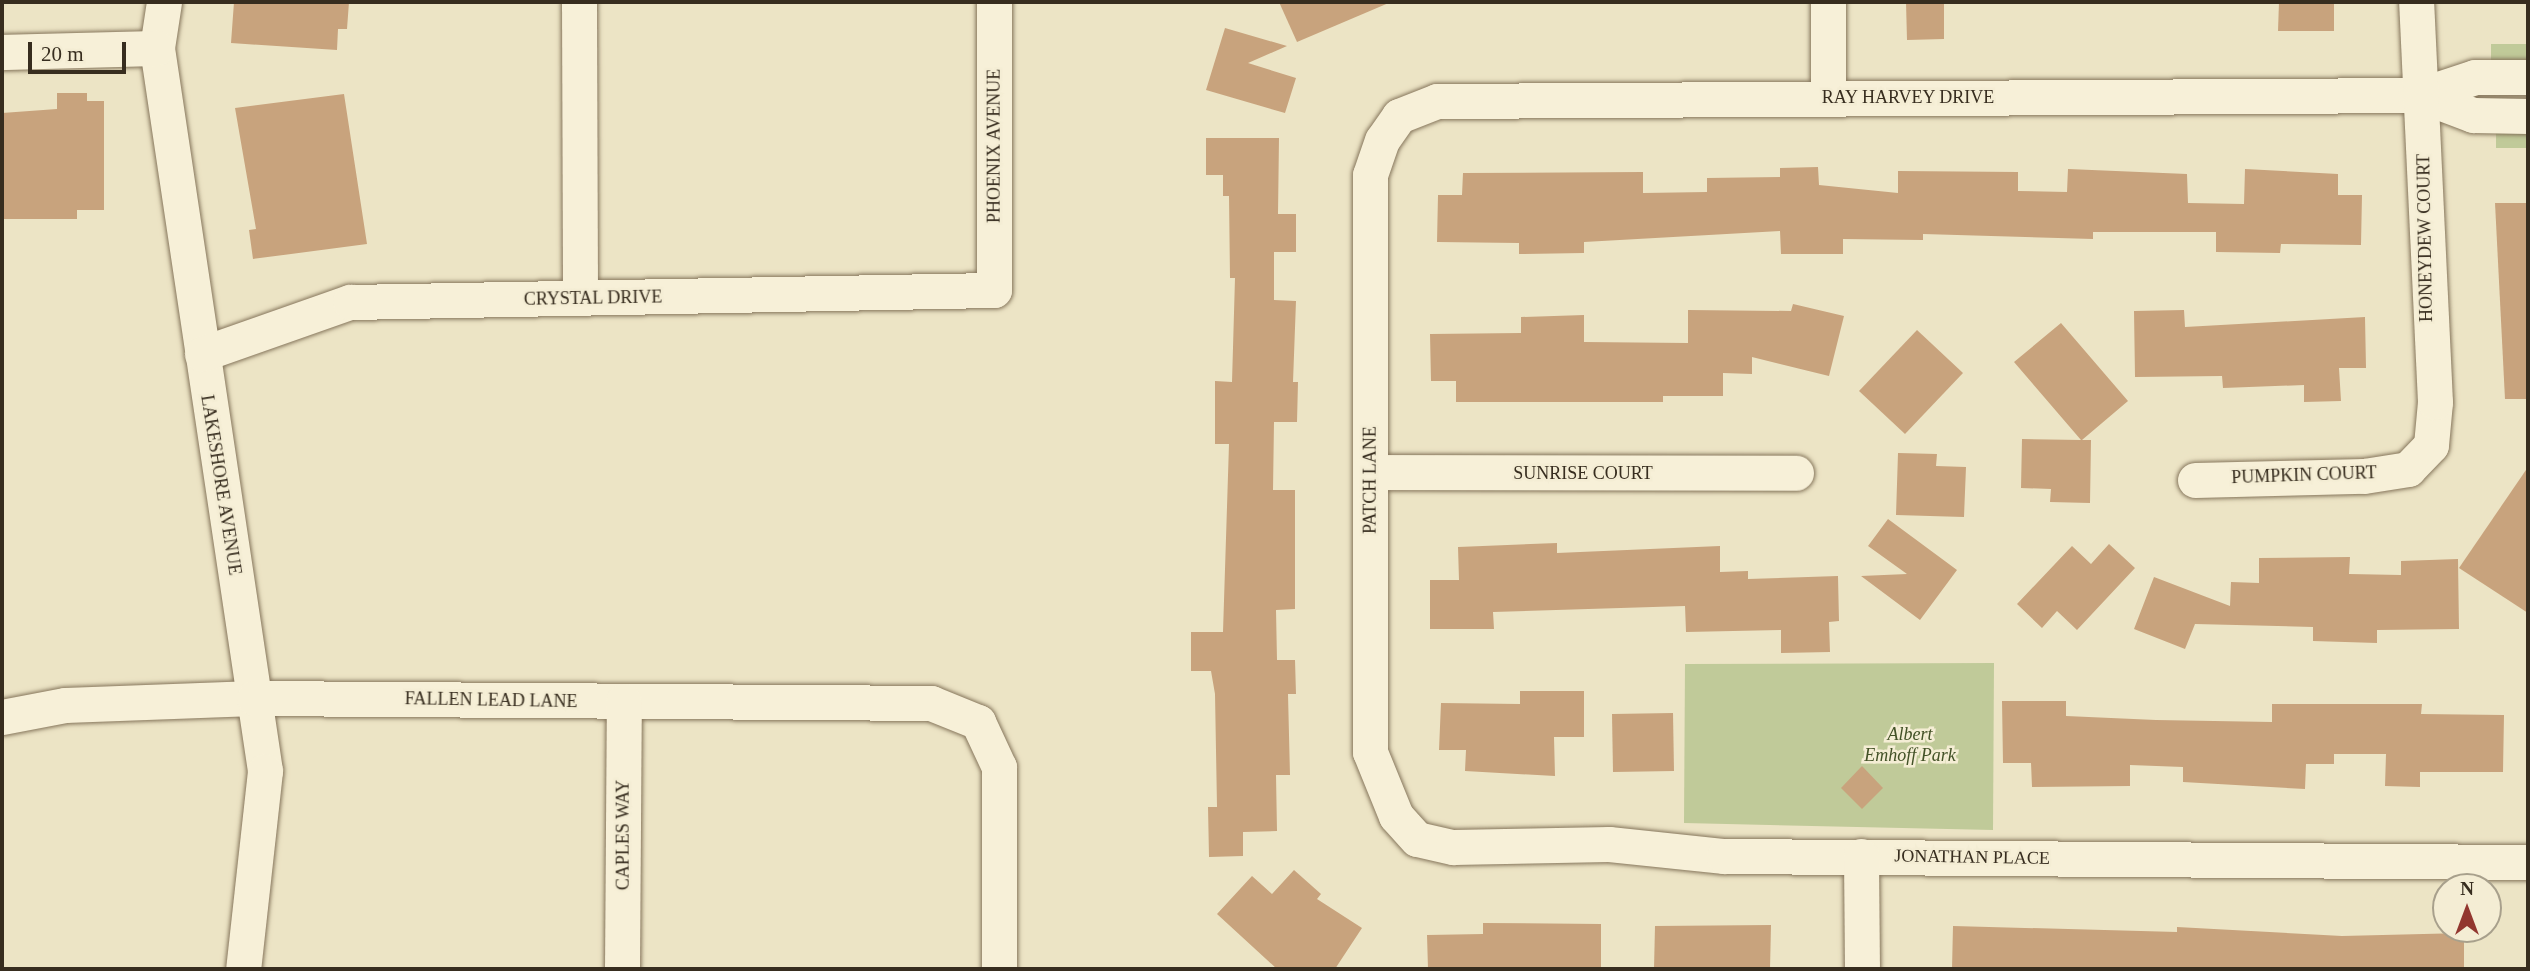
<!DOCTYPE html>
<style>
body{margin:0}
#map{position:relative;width:2530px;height:971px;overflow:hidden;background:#ece4c5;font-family:Georgia,serif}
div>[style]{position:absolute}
.green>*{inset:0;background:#c0ca99}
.building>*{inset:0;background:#c8a37d}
.roads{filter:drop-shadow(0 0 2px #86765c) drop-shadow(0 0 2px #86765c)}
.minor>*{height:35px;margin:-17.5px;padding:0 17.5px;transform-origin:17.5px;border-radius:17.5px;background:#f7f0d8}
span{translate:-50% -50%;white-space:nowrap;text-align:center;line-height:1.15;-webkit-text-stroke:5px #f4edd4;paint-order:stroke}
.street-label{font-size:18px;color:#372d1f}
.park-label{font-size:18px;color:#435227;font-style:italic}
.frame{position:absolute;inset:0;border:4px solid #372d1f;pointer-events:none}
.north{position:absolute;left:2432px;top:873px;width:70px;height:70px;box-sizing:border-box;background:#f4edd4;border:2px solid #a8a08c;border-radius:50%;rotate:0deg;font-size:19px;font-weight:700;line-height:28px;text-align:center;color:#372d1f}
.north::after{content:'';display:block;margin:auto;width:24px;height:32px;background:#92372f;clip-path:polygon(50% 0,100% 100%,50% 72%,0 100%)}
.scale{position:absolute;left:28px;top:42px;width:98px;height:32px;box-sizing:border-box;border:4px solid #372d1f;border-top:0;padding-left:9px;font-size:21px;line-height:24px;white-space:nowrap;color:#372d1f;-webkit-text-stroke:5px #f4edd4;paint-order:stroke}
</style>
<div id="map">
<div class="green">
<i style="clip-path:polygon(2491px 44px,2528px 44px,2528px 61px,2491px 61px)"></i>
<i style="clip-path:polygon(2496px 132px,2528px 132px,2528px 148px,2496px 148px)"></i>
<i style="clip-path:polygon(1994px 663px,1993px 830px,1684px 823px,1685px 664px)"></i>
</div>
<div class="building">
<i style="clip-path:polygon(234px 2px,349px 2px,347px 29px,338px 29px,337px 50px,231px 43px)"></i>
<i style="clip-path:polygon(1279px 2px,1391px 2px,1297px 42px)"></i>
<i style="clip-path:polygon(1906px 2px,1944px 2px,1944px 39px,1907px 40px)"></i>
<i style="clip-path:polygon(2279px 2px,2334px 2px,2334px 31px,2278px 31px)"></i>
<i style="clip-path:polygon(1225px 28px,1287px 46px,1248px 63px,1296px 78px,1285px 113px,1206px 90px)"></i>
<i style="clip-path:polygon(57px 93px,87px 93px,87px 101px,104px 101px,104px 210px,77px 210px,77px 219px,2px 219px,2px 113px,57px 109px)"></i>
<i style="clip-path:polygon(344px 94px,367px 244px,253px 259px,249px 230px,256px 229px,235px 108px)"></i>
<i style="clip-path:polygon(1206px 138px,1279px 138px,1278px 214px,1296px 214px,1296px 252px,1274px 252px,1274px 300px,1296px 301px,1293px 382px,1298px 382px,1297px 422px,1274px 422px,1273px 490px,1295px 490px,1295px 609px,1276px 610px,1277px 660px,1295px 660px,1296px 694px,1288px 694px,1290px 775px,1276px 775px,1277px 831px,1243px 832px,1243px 856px,1209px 857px,1208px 807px,1217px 807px,1215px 694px,1211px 671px,1191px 671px,1191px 632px,1223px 632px,1229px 444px,1215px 444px,1215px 381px,1232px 382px,1235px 278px,1230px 278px,1229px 196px,1223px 196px,1223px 175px,1206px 175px)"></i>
<i style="clip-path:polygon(1818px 167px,1819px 185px,1898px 193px,1898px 171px,2018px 172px,2018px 191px,2067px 192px,2068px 169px,2187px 174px,2188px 203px,2244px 204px,2245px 169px,2338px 174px,2338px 195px,2362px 195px,2361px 245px,2281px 244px,2280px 253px,2216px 252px,2216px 232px,2093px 232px,2093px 239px,1923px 234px,1923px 240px,1843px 239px,1843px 254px,1781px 254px,1780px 231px,1584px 242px,1584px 253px,1519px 254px,1519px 243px,1437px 242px,1438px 195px,1462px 195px,1463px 173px,1643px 172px,1643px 193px,1707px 192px,1707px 178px,1780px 177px,1780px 168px)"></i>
<i style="clip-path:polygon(2495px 203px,2528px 203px,2528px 399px,2505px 399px)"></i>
<i style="clip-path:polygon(1793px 304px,1844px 316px,1829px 376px,1752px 357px,1752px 374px,1723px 373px,1723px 396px,1663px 396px,1663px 402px,1456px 402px,1456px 381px,1431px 381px,1430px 334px,1521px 333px,1521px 317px,1584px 315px,1584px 342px,1688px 343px,1688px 310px,1791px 311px)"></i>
<i style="clip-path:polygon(2184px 310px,2185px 327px,2365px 317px,2366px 368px,2339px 368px,2341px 401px,2304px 402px,2304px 385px,2223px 388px,2222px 376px,2135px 377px,2134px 311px)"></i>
<i style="clip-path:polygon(2061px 323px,2128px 401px,2082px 440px,2091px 440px,2090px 503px,2050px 502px,2051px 489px,2021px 488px,2022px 439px,2081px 440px,2014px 362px)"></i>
<i style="clip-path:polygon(1917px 330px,1963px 373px,1905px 434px,1859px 391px)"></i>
<i style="clip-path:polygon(1898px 453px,1937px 454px,1936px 466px,1966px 467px,1964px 517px,1896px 515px)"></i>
<i style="clip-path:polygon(2528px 467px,2528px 613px,2459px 568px)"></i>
<i style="clip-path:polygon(1888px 519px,1957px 570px,1920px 620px,1861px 576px,1907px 574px,1868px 546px)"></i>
<i style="clip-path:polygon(1557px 543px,1557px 553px,1720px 546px,1720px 572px,1748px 571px,1748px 579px,1838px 576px,1839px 621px,1829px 622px,1830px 652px,1781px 653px,1781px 630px,1686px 632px,1685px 606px,1493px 612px,1494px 629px,1430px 629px,1430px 580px,1459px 580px,1458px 547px)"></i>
<i style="clip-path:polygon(2109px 544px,2135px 568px,2077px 630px,2057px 611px,2042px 628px,2017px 604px,2072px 546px,2091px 564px)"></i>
<i style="clip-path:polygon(2350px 557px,2349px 574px,2401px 575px,2401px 561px,2458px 559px,2459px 629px,2377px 630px,2377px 643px,2313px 641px,2313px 627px,2195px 624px,2185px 649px,2134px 629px,2154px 577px,2230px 606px,2231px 582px,2259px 583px,2259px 558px)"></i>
<i style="clip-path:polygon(1520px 691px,1584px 691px,1584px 737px,1554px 737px,1555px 776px,1465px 771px,1466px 750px,1439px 750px,1441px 703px,1520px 704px)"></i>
<i style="clip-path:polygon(2002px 701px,2066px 701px,2066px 716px,2156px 720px,2272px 722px,2272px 704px,2422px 704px,2421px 714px,2504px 715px,2503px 772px,2420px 772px,2420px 787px,2385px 786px,2386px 754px,2334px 754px,2334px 764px,2306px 764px,2305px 789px,2183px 782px,2183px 767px,2130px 765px,2130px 786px,2032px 787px,2031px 763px,2003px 763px)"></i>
<i style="clip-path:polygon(1673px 713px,1674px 771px,1613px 772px,1612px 714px)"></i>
<i style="clip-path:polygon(1862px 766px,1883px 788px,1862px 809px,1841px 788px)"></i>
<i style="clip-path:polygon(1294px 870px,1321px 894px,1317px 899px,1362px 928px,1335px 969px,1277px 969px,1217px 914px,1252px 876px,1272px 894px)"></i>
<i style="clip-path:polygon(1483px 923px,1601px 924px,1601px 969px,1428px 969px,1427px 935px,1483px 934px)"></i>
<i style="clip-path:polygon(1771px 925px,1770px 969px,1654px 969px,1655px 926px)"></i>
<i style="clip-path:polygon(1953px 926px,2177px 932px,2177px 927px,2342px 936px,2464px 933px,2464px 969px,1952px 969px)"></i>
</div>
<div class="roads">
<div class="minor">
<i style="left:164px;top:2px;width:47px;rotate:98.7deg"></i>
<i style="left:157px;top:48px;width:731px;rotate:81.5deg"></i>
<i style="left:265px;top:771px;width:199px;rotate:96.3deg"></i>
<i style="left:579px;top:2px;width:296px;rotate:89.8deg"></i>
<i style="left:1828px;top:2px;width:95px;rotate:90deg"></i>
<i style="left:2px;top:52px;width:155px;rotate:-1.5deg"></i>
<i style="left:2528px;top:77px;width:53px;rotate:180deg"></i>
<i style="left:2475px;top:77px;width:58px;rotate:161.9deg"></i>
<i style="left:2420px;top:95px;width:983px;rotate:179.65deg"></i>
<i style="left:1437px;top:101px;width:41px;rotate:158.5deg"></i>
<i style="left:1399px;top:116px;width:29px;rotate:125deg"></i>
<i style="left:1382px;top:140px;width:37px;rotate:109deg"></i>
<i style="left:1370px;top:175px;width:577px;rotate:90deg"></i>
<i style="left:1370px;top:752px;width:69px;rotate:67.9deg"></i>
<i style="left:1396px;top:816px;width:31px;rotate:48deg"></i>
<i style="left:1417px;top:839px;width:37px;rotate:13deg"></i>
<i style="left:1453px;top:847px;width:156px;rotate:-1.1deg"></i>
<i style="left:1609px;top:844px;width:116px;rotate:6deg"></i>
<i style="left:1724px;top:856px;width:804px;rotate:0.43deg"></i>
<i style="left:2420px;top:95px;width:57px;rotate:20.7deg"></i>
<i style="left:2473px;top:115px;width:55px;rotate:1deg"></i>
<i style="left:202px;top:354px;width:157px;rotate:-19.4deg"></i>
<i style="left:350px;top:302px;width:644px;rotate:-1.07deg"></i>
<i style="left:994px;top:290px;width:288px;rotate:-90deg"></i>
<i style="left:1370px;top:472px;width:426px;rotate:0.1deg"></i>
<i style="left:2195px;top:480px;width:169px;rotate:-1.4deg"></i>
<i style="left:2364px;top:476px;width:45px;rotate:-9deg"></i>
<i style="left:2408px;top:469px;width:33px;rotate:-46deg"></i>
<i style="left:2431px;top:445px;width:43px;rotate:-84.7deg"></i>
<i style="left:2435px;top:402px;width:400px;rotate:-92.7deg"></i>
<i style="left:2px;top:717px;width:64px;rotate:-10.8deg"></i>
<i style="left:65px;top:705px;width:189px;rotate:-2.1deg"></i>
<i style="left:254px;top:698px;width:677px;rotate:0.42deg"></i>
<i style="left:931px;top:703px;width:51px;rotate:22deg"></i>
<i style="left:978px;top:722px;width:50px;rotate:65deg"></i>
<i style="left:999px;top:767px;width:202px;rotate:90deg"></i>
<i style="left:1861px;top:856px;width:113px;rotate:89.5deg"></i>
<i style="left:622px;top:969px;width:268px;rotate:-89.6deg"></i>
</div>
</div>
<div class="street-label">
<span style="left:1908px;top:97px">RAY HARVEY DRIVE</span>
<span style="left:994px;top:146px;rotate:-90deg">PHOENIX AVENUE</span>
<span style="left:2425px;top:238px;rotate:-91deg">HONEYDEW COURT</span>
<span style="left:593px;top:298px;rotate:-1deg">CRYSTAL DRIVE</span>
<span style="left:1583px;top:473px">SUNRISE COURT</span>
<span style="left:2304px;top:475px;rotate:-2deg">PUMPKIN COURT</span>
<span style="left:1370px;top:480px;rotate:-90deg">PATCH LANE</span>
<span style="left:221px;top:485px;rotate:81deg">LAKESHORE AVENUE</span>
<span style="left:491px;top:700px;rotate:1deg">FALLEN LEAD LANE</span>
<span style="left:623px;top:835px;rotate:-90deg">CAPLES WAY</span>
<span style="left:1972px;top:857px;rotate:1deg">JONATHAN PLACE</span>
</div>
<div class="park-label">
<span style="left:1910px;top:745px">Albert<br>Emhoff Park</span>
</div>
<div class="frame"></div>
<div class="north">N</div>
<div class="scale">20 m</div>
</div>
